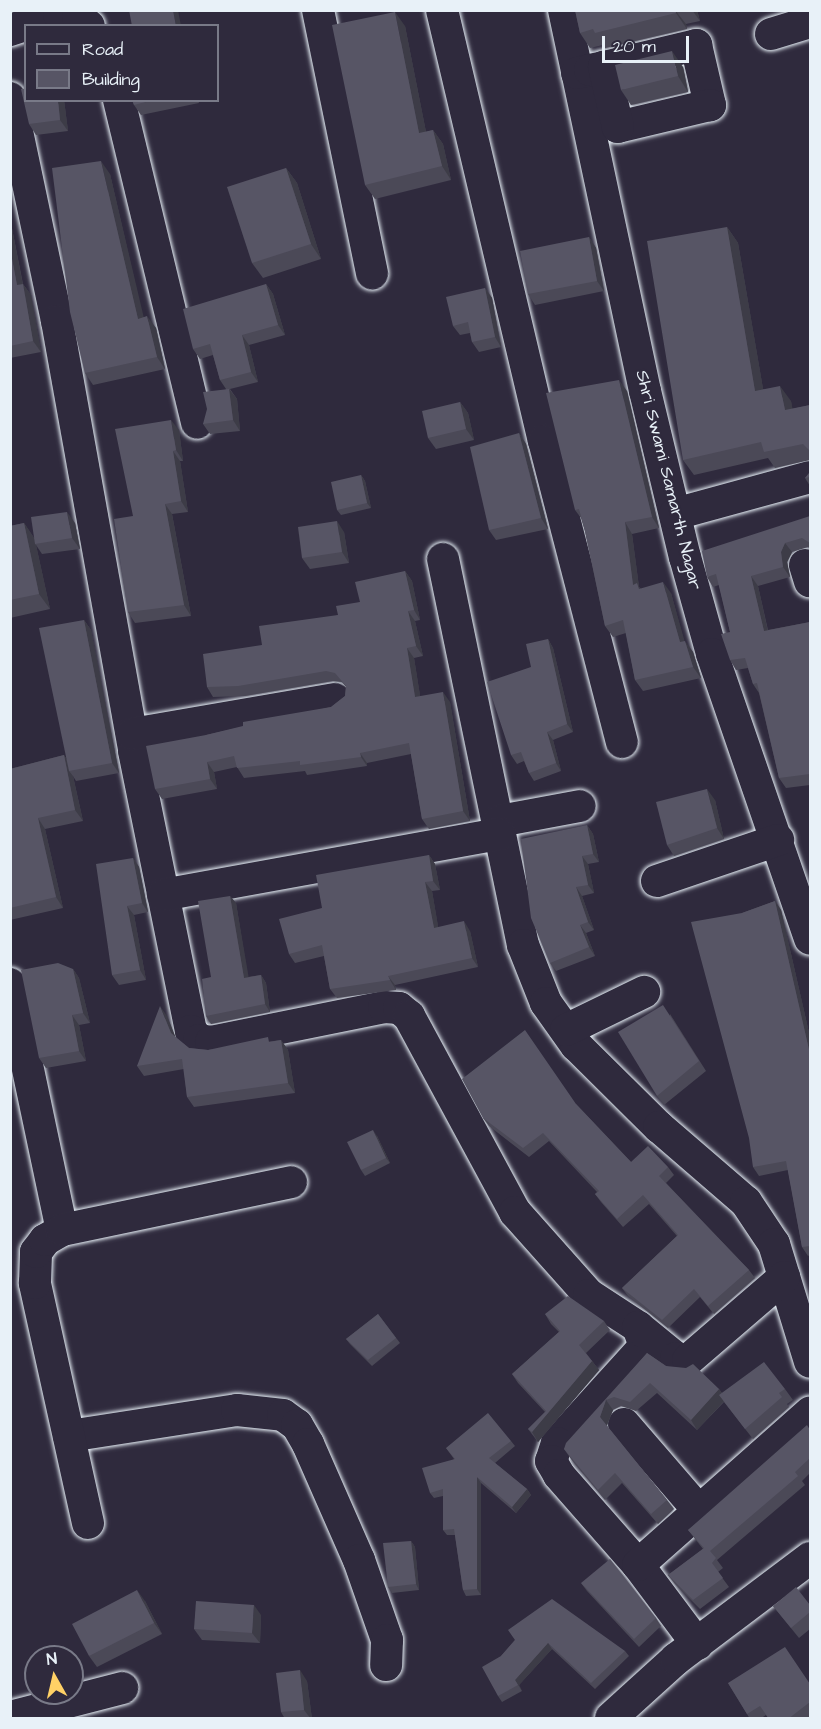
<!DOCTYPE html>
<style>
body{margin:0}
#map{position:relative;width:821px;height:1729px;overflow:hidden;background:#2f2a3d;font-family:"Architects Daughter",sans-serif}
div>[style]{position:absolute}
.roads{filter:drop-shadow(0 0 2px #e8f1f8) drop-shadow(0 0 2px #e8f1f8)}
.street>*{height:32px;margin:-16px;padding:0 16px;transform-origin:16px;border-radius:16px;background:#2f2a3d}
.wall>*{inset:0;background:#4b4957}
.shaded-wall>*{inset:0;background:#3d3c47}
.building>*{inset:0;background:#575565}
span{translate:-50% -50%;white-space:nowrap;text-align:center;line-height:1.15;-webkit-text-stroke:4.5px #2f2a3d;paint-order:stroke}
.street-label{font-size:18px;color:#e8f1f8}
.frame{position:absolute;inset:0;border:12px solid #e8f1f8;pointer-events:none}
.legend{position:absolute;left:24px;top:24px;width:195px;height:78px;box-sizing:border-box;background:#2f2a3d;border:2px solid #797a88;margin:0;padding:8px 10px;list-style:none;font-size:18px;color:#e8f1f8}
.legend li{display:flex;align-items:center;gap:12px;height:30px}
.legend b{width:30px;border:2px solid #797a88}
.north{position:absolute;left:24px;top:1645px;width:60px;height:60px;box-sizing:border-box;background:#2f2a3d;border:2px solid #797a88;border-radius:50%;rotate:352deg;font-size:16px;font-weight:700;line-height:24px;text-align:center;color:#e8f1f8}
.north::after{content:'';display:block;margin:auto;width:21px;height:27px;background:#ffd166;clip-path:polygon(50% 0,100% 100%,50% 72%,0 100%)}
.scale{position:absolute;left:602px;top:36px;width:87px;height:27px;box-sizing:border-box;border:3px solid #e8f1f8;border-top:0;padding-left:8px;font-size:18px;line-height:21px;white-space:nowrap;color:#e8f1f8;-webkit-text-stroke:4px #2f2a3d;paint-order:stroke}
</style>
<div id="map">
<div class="roads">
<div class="street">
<i style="left:318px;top:10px;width:269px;rotate:78.4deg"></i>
<i style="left:442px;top:10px;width:443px;rotate:76.7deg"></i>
<i style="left:544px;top:441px;width:311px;rotate:75.5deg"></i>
<i style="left:564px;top:10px;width:390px;rotate:78deg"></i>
<i style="left:645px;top:391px;width:171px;rotate:76.5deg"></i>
<i style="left:685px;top:557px;width:101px;rotate:74.4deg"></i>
<i style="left:712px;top:654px;width:301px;rotate:71deg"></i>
<i style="left:10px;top:30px;width:52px;rotate:-18.1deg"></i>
<i style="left:59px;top:14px;width:19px;rotate:9deg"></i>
<i style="left:78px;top:17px;width:14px;rotate:39deg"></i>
<i style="left:771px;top:34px;width:41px;rotate:-17.1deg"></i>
<i style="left:577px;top:73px;width:13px;rotate:-13deg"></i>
<i style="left:590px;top:70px;width:14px;rotate:-12deg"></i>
<i style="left:604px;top:67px;width:95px;rotate:-13.4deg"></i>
<i style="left:696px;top:45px;width:62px;rotate:76.9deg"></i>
<i style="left:710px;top:105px;width:95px;rotate:166.6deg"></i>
<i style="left:618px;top:127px;width:62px;rotate:-103.1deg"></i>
<i style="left:10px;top:98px;width:228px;rotate:78.1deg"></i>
<i style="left:57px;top:321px;width:437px;rotate:79.8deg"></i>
<i style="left:134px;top:751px;width:286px;rotate:78.5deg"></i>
<i style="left:191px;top:1031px;width:12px;rotate:48deg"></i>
<i style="left:199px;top:1040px;width:12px;rotate:9deg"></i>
<i style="left:211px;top:1042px;width:177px;rotate:-11.4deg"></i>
<i style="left:384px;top:1007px;width:15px;rotate:4deg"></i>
<i style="left:399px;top:1008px;width:13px;rotate:39deg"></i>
<i style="left:409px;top:1016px;width:223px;rotate:61.6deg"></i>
<i style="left:515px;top:1212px;width:111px;rotate:48.3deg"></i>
<i style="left:589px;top:1295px;width:59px;rotate:33.1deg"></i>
<i style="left:638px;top:1327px;width:20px;rotate:70deg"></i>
<i style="left:645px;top:1346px;width:131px;rotate:132.2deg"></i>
<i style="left:557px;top:1443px;width:19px;rotate:108deg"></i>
<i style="left:551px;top:1461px;width:16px;rotate:60deg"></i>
<i style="left:559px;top:1475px;width:120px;rotate:48.7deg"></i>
<i style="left:638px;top:1565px;width:99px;rotate:53.2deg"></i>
<i style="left:119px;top:100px;width:332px;rotate:76.4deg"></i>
<i style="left:675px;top:514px;width:140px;rotate:-15.3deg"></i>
<i style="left:443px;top:559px;width:394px;rotate:78.3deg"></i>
<i style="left:523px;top:945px;width:62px;rotate:68.4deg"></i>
<i style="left:546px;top:1003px;width:52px;rotate:54.5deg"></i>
<i style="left:576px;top:1045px;width:117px;rotate:44.7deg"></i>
<i style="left:659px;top:1127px;width:115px;rotate:40.8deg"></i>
<i style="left:746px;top:1202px;width:50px;rotate:56.3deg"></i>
<i style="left:774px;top:1244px;width:123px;rotate:73deg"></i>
<i style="left:805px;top:565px;width:17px;rotate:73deg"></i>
<i style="left:132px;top:734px;width:206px;rotate:-9.8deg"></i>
<i style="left:499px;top:821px;width:82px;rotate:-10.5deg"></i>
<i style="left:657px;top:881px;width:128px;rotate:-18.7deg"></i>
<i style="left:163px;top:895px;width:342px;rotate:-10.3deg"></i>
<i style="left:10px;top:984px;width:251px;rotate:78.1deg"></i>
<i style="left:566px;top:1030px;width:87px;rotate:-26deg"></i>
<i style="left:638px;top:1327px;width:49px;rotate:39.2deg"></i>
<i style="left:676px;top:1358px;width:12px;rotate:9deg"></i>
<i style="left:688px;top:1360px;width:127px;rotate:-40.8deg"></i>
<i style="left:624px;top:1424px;width:115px;rotate:49.2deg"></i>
<i style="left:69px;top:1436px;width:170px;rotate:-8.8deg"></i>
<i style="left:237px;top:1410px;width:46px;rotate:6.2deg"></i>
<i style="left:283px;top:1415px;width:17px;rotate:36deg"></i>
<i style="left:297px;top:1425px;width:22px;rotate:60deg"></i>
<i style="left:308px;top:1444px;width:127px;rotate:66.3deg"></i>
<i style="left:359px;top:1560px;width:85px;rotate:70.7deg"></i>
<i style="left:387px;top:1640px;width:25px;rotate:92deg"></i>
<i style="left:88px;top:1523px;width:246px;rotate:-102.5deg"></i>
<i style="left:35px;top:1283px;width:31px;rotate:-88deg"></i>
<i style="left:36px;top:1252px;width:15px;rotate:-53deg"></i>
<i style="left:45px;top:1240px;width:20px;rotate:-30deg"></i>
<i style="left:62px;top:1230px;width:234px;rotate:-11.8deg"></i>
<i style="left:638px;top:1565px;width:230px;rotate:-41.5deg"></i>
<i style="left:10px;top:1717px;width:116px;rotate:-14.5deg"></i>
<i style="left:611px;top:1718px;width:88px;rotate:-42.2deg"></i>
<i style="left:676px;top:1659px;width:168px;rotate:-37deg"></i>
</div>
</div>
<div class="wall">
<i style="clip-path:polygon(575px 10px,697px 10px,700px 21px,686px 24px,687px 29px,605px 48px,603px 45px,590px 48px,580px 33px)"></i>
<i style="clip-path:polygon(405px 26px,426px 132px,433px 130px,443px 144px,451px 180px,375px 199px,365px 185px)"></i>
<i style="clip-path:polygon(683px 67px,688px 92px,631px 105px,621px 90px)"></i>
<i style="clip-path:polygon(64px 100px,68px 131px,36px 135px,29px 124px)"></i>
<i style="clip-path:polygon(132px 100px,198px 100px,199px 103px,141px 115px,134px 105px)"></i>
<i style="clip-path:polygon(286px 168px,297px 183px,321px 259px,263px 278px,252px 263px)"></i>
<i style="clip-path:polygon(110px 174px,143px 317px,156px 328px,165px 369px,93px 385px,85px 373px)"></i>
<i style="clip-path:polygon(10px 218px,23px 284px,31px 295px,41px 352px,10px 358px)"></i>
<i style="clip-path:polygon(727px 227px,738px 243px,763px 389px,791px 401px,792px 409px,810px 405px,810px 460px,775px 468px,768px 458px,694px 475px,683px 460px)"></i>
<i style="clip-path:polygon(589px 237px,596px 248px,604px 291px,535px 305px,528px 294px)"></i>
<i style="clip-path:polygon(266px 284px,273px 294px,285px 335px,249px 345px,258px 382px,230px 389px,237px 399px,240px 431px,210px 434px,203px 424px,226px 389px,220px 380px,213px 355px,200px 359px,193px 349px)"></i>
<i style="clip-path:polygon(485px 288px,492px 298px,501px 347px,479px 352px,472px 342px,470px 333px,460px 335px,453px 326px)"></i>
<i style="clip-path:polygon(627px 391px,659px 528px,632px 534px,639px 587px,641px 589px,671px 593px,684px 641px,693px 652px,701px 678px,643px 691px,635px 680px,626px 633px,613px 637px,605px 626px,585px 531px,581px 518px,575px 510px)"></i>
<i style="clip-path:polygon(460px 402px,468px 413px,474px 440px,436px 449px,428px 438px)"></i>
<i style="clip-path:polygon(179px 430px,183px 461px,180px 461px,188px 512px,172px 514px,191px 616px,135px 623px,128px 612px,133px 516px)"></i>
<i style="clip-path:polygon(519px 433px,526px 444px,548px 529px,496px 540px,489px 530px)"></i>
<i style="clip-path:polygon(810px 472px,810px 486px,805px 478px)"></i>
<i style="clip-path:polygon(361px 475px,365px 481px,371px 508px,341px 515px,337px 510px)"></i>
<i style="clip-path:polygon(810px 516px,810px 548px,808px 547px,792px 552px,787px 562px,790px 577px,758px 586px,768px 630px,810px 622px,810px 785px,786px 788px,779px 778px,759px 693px,753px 684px,748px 668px,736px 670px,730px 660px,730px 632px,719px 585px,713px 587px,707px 577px)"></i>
<i style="clip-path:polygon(24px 523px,34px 538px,75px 523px,80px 549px,42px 554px,36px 545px,50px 609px,10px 618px,10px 526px)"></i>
<i style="clip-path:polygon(344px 532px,349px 563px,310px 569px,302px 558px)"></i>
<i style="clip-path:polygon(405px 571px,412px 581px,420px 620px,415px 621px,423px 656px,414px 658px,420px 696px,450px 702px,470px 821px,429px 829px,422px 819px,411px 754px,367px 763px,367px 766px,307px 775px,305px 771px,244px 778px,237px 767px,214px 772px,217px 789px,162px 799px,155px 789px,206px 735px,331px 707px,345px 696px,346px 687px,342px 682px,333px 681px,245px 696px,213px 697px,207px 687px,262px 645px,338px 615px,360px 602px)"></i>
<i style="clip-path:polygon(84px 620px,91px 630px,119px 773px,76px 781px,73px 776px,83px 821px,45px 829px,63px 908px,10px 920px,10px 769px,64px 755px,67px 760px)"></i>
<i style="clip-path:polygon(548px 639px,553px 648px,573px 732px,553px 740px,561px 771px,534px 781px,529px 773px,524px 761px,517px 764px,511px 755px,531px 667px)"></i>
<i style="clip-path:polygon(715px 800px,724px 839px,674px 856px,667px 845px)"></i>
<i style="clip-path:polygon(587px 825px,593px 834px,599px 862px,588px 864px,594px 893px,582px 896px,594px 930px,586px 933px,595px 956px,556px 971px,550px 963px)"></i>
<i style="clip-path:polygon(429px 855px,435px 864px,440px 890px,432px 891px,438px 927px,470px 931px,478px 967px,395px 985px,396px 990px,337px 998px,330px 989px,324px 956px,295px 963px,289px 954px,322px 908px)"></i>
<i style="clip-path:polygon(133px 858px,139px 867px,148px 912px,134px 915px,146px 980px,119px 985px,112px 975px)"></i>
<i style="clip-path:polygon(230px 896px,236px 903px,248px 977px,261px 975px,266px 983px,270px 1012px,211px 1024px,206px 1016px,211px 977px)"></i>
<i style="clip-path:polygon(775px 901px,781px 910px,810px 1037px,810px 1255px,808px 1256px,802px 1247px,788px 1170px,759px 1176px,753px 1167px,742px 913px)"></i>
<i style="clip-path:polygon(73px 969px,79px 978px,90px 1023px,79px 1025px,86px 1061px,46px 1068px,39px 1058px)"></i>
<i style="clip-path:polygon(670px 1014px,706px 1071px,664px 1105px,657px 1096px)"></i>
<i style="clip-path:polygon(167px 1016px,175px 1037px,189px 1048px,208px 1050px,281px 1040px,288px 1050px,295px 1093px,194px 1107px,187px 1097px,184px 1069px,144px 1076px,137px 1066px)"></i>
<i style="clip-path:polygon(576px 1104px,631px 1162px,668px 1167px,674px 1175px,666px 1183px,749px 1270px,755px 1278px,714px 1314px,700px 1297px,668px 1328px,628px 1296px,622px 1288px,677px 1236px,649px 1204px,623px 1227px,601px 1202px,595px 1194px,597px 1192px,549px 1141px,529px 1157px,489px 1126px,483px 1118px)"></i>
<i style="clip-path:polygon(377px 1136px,390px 1163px,365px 1176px,361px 1170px)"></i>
<i style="clip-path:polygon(378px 1314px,400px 1343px,372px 1366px,350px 1344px,346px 1339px)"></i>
<i style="clip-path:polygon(545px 1314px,604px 1321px,610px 1330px,586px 1353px,599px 1370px,538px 1442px,528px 1429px,545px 1412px,518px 1383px,512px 1374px,559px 1332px,551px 1324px)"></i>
<i style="clip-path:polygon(647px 1353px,666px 1366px,719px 1389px,722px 1393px,785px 1389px,793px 1400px,787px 1404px,789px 1407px,753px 1439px,724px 1402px,697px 1430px,657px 1393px,636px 1411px,621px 1406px,613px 1410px,607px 1426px,667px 1500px,674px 1509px,658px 1524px,622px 1483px,605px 1500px,571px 1459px,564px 1449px)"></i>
<i style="clip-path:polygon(810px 1430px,810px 1473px,802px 1481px,805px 1485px,717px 1560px,723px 1568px,718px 1572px,729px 1587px,700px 1609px,675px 1584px,668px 1575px,703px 1549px,688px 1530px)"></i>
<i style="clip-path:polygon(511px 1441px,515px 1446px,495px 1463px,527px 1489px,531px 1495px,516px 1513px,481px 1483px,481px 1595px,466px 1596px,463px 1590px,455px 1535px,447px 1535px,443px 1530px,443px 1496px,434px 1498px,430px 1493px,454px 1459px,446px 1448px)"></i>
<i style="clip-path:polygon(411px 1541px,415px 1547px,419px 1590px,392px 1593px,388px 1587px)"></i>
<i style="clip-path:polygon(581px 1583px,656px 1618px,661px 1626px,639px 1647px,587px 1591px)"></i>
<i style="clip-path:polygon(145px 1601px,162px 1634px,97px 1667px,89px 1656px)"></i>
<i style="clip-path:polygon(810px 1605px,810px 1629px,799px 1638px,773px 1606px)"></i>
<i style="clip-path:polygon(261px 1615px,260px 1643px,202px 1640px,194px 1629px)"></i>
<i style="clip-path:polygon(515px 1640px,625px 1651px,629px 1656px,595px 1689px,552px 1649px,519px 1685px,522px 1691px,502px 1702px,498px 1696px,501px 1656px)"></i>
<i style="clip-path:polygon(307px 1681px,312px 1719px,285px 1719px,281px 1712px)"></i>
<i style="clip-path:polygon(728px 1683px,810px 1684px,810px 1716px,808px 1719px,769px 1719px,766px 1715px,760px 1719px,750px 1719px)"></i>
</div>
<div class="shaded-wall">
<i style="clip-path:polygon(173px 10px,178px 10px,181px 26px,176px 26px)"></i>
<i style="clip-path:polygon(675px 10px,686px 24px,687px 29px,676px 13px)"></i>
<i style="clip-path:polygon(692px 10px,697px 10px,700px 21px)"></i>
<i style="clip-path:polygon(395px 12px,405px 26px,429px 147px,419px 133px)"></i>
<i style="clip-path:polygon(672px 51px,683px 67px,688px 92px,678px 76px)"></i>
<i style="clip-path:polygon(58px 100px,64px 100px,68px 131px,60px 120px)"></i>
<i style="clip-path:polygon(433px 130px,443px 144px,451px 180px,442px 166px)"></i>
<i style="clip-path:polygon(101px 161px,110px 174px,147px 331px,138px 319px)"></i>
<i style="clip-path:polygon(286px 168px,297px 183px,321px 259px,311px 244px)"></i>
<i style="clip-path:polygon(10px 218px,25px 296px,17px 285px,10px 248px)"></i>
<i style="clip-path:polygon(727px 227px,738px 243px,766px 406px,755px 391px)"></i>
<i style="clip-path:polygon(589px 237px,596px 248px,604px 291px,597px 281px)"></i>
<i style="clip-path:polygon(23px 284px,31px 295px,41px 352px,33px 341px)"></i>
<i style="clip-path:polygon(266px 284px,273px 294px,285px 335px,278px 325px)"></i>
<i style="clip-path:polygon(485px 288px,492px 298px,501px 347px,495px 337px)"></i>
<i style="clip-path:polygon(147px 316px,156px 328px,165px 369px,157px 357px)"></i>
<i style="clip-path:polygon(242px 335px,249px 345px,258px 382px,251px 372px)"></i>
<i style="clip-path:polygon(619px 380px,627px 391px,659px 528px,652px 517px)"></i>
<i style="clip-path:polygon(780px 386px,791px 401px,796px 426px,785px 410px)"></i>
<i style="clip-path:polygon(229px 389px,237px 399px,240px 431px,233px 420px)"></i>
<i style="clip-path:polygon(460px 402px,468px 413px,474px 440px,466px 429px)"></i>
<i style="clip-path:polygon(171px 420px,179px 430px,183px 461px,176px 450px)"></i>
<i style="clip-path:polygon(519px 433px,526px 444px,548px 529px,541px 518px)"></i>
<i style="clip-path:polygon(173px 451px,180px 461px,188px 512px,181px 501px)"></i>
<i style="clip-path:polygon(361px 475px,365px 481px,371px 508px,367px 503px)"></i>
<i style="clip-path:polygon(165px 504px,172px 514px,191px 616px,184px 605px)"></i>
<i style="clip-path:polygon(67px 512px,75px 523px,80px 549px,72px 538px)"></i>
<i style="clip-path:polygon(337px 521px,344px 532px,349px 563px,342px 552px)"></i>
<i style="clip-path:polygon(625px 522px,632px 534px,639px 587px,645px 595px,633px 585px)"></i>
<i style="clip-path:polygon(24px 523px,35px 539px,35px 544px,36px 545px,50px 609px,39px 594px)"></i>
<i style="clip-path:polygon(785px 543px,792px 552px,787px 562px,790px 577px,783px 567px,781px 552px)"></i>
<i style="clip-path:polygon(405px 571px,412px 581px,420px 620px,414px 610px)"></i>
<i style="clip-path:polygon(751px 576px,758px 586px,770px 641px,764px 631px)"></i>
<i style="clip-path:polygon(663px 582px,671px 593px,688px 653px,680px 642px)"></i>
<i style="clip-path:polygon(408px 611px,415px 621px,423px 656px,416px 646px)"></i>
<i style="clip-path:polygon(84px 620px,91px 630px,119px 773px,112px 763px)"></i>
<i style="clip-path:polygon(548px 639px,553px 648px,573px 732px,567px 724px)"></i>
<i style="clip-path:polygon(685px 641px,693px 652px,701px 678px,693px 667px)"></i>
<i style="clip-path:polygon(407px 648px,414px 658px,422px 707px,415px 697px)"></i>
<i style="clip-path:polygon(443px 692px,450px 702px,470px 821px,463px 811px)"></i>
<i style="clip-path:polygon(547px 732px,553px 740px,561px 771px,556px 763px)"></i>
<i style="clip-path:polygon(360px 753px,367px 763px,367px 766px,361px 757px)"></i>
<i style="clip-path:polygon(64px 755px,71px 766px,69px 771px,73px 776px,83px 821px,75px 810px)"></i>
<i style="clip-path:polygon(207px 762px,214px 772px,217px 789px,210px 779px)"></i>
<i style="clip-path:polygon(707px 789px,715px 800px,724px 839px,717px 828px)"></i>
<i style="clip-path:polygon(38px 818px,45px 829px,63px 908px,56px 897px)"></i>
<i style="clip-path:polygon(587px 825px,593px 834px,599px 862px,593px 854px)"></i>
<i style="clip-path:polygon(429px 855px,435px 864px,440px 890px,433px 881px)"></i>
<i style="clip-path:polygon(582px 856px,588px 864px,594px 893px,588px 885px)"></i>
<i style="clip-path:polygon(133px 858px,139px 867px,148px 912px,142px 903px)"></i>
<i style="clip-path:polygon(425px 882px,432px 891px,440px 937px,434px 928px)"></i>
<i style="clip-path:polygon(576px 887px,582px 896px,594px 930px,588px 922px)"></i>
<i style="clip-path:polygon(230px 896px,236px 903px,250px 985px,244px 978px)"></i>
<i style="clip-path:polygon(775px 901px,781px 910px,810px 1037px,810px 1054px)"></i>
<i style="clip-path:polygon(127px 906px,134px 915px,146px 980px,140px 970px)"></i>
<i style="clip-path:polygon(464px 921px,470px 931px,478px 967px,472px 958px)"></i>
<i style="clip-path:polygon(580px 925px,586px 933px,595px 956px,589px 947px)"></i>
<i style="clip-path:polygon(73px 969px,79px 978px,90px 1023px,83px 1013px)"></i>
<i style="clip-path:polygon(261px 975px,266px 983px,270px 1012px,265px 1004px)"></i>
<i style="clip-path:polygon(388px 976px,395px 985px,396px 990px,390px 980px)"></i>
<i style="clip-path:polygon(160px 1006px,167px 1016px,178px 1043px,171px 1033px)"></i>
<i style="clip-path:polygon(72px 1015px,79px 1025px,86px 1061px,79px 1051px)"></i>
<i style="clip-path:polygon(281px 1040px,288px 1050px,295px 1093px,288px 1083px)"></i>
<i style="clip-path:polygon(373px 1130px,377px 1136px,390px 1163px,386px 1158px)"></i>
<i style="clip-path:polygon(592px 1361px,599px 1370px,538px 1442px,532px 1432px)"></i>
<i style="clip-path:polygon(719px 1389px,726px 1399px,697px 1430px,691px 1420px)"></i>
<i style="clip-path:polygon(606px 1400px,613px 1410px,606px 1427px,600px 1417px)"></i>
<i style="clip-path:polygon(477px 1477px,481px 1483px,481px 1595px,477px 1589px)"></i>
<i style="clip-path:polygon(527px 1489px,531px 1495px,516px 1513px,512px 1507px)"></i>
<i style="clip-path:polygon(411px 1541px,415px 1547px,419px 1590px,416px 1584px)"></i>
<i style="clip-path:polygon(137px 1590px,145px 1601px,162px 1634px,154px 1623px)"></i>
<i style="clip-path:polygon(254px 1605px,261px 1615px,260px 1643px,252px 1633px)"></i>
<i style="clip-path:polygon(548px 1643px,552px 1649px,519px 1685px,522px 1691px,515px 1680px)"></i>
<i style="clip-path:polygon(300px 1670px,307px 1681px,312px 1719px,311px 1719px,304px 1710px)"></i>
</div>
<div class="building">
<i style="clip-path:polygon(129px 10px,173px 10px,176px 26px,132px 26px)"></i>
<i style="clip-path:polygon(575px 10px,675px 10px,676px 13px,595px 33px,593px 29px,580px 33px)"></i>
<i style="clip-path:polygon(395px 12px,419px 133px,433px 130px,442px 166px,365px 185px,332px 25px)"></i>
<i style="clip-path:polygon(672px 51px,678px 76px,621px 90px,615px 65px)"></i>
<i style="clip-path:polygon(21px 89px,26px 89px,26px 100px,58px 100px,60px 120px,29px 124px)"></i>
<i style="clip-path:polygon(132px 100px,153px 100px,134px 105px)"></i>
<i style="clip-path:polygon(101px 161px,138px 319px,147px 316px,157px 357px,85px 373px,70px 312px,52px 168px)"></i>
<i style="clip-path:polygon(286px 168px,311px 244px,252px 263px,227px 187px)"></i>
<i style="clip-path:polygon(727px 227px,755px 391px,780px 386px,785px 410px,810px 405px,810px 451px,803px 444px,764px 452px,761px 442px,683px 460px,647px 241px)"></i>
<i style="clip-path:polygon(589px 237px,597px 281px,528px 294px,520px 251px)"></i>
<i style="clip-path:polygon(10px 248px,17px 285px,23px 284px,33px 341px,10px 346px)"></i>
<i style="clip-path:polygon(266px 284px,278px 325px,242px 335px,251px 372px,220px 380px,210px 344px,193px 349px,183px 309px)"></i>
<i style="clip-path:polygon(485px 288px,495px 337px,472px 342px,468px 322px,453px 326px,446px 297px)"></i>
<i style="clip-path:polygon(619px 380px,652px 517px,625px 522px,633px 585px,637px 583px,639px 589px,663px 582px,680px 642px,685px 641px,693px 667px,635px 680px,623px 620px,605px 626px,585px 531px,579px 509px,575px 510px,546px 393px)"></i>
<i style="clip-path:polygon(229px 389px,233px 420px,203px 424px,207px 409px,203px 392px)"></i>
<i style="clip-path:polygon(460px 402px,466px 429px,428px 438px,422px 411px)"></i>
<i style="clip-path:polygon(171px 420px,176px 450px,173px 451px,181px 501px,165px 504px,184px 605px,128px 612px,114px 519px,133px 516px,115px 429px)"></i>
<i style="clip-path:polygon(519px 433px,541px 518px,489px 530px,470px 447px)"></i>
<i style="clip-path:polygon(810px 472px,810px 477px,805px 478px)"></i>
<i style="clip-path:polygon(361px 475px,367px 503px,337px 510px,331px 482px)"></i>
<i style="clip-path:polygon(67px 512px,72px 538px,35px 544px,31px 517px)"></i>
<i style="clip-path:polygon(810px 516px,810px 543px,802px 538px,785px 543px,781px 552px,783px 567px,751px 576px,764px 631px,810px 622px,810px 774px,779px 778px,757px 683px,753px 684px,745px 658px,730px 660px,721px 634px,730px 632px,716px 574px,707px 577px,702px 551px)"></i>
<i style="clip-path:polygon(337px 521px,342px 552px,302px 558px,298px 527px)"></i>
<i style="clip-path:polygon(24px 523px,39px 594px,10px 600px,10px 526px)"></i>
<i style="clip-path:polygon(405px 571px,414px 610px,408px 611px,416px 646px,407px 648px,415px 697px,443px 692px,463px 811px,422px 819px,409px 743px,360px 753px,361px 757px,300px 765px,300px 761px,237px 768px,234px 756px,207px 762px,210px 779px,155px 789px,146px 746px,206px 735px,243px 726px,243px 722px,331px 707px,345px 696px,346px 686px,335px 673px,326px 671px,238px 686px,207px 687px,203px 654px,262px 645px,259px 626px,338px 615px,336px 606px,360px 602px,355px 582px)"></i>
<i style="clip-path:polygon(84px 620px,112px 763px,69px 771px,39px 628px)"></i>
<i style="clip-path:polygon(548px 639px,567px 724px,547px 732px,556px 763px,529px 773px,521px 752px,511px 755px,487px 682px,531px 667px,526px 644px)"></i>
<i style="clip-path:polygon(64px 755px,75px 810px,38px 818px,56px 897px,10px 908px,10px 769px)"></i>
<i style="clip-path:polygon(707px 789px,717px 828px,667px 845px,656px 802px)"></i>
<i style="clip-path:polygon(587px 825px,593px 854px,582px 856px,588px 885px,576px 887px,588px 922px,580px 925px,589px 947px,550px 963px,531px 918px,521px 839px)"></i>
<i style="clip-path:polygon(429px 855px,433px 881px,425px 882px,434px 928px,464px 921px,472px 958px,388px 976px,390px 980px,330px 989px,322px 945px,289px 954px,279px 919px,322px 908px,316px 875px)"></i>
<i style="clip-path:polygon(133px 858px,142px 903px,127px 906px,140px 970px,112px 975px,96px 864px)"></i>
<i style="clip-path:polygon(230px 896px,244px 978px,261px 975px,265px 1004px,206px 1016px,202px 979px,211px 977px,198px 901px)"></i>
<i style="clip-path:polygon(775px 901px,810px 1054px,810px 1246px,802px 1247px,786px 1161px,753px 1167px,749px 1138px,691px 922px,742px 913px)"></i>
<i style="clip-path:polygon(58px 963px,73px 969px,83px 1013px,72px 1015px,79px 1051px,39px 1058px,21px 970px)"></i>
<i style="clip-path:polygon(663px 1005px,699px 1061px,657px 1096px,618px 1032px)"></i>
<i style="clip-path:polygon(160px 1006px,171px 1033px,189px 1048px,208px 1050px,268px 1037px,269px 1042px,281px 1040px,288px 1083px,187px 1097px,182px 1059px,137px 1066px)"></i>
<i style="clip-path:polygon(525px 1030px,576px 1104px,631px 1162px,648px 1146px,668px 1167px,659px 1176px,749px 1270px,708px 1306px,694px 1289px,662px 1320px,622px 1288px,678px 1235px,643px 1195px,617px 1219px,595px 1194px,599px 1191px,543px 1133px,523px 1148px,483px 1118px,462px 1079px)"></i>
<i style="clip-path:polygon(373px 1130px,386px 1158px,361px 1170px,347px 1142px)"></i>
<i style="clip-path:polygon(568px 1296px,604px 1321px,579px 1345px,592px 1361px,532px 1432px,528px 1429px,546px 1411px,512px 1374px,560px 1331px,545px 1314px)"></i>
<i style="clip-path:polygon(378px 1314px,396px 1338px,368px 1360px,346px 1339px)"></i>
<i style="clip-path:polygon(647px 1353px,666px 1366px,686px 1368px,693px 1364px,719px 1389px,691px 1420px,650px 1383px,630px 1402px,614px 1397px,606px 1400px,600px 1417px,667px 1500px,651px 1514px,615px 1473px,598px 1490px,564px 1449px,566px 1443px)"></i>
<i style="clip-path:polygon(764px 1362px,785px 1389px,779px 1393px,782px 1397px,745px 1429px,719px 1395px)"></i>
<i style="clip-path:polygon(488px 1413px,511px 1441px,489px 1458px,527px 1489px,512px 1507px,477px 1477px,477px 1589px,463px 1590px,454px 1529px,443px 1530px,443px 1489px,430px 1493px,422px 1468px,455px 1459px,446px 1448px)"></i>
<i style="clip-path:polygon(807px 1425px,810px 1430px,810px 1458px,795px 1472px,798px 1476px,710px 1551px,716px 1558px,712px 1563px,723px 1578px,693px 1600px,668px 1575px,704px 1548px,688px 1530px)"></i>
<i style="clip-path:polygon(411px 1541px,416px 1584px,388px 1587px,383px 1543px)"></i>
<i style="clip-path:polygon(610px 1559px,656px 1618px,634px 1639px,581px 1583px)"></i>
<i style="clip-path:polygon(796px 1587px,810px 1605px,810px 1612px,791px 1628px,773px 1606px)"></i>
<i style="clip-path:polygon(137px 1590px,154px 1623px,89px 1656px,72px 1624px)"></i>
<i style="clip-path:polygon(552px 1599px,625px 1651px,591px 1683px,548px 1643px,515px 1680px,518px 1685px,498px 1696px,482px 1667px,501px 1656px,515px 1640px,508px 1630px)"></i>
<i style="clip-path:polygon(196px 1601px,254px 1605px,252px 1633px,194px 1629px)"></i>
<i style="clip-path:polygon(785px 1647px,810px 1684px,810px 1702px,788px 1719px,769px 1719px,760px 1706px,747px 1714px,728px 1683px)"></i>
<i style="clip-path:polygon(300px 1670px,304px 1710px,281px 1712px,276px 1673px)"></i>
</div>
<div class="street-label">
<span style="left:668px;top:480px;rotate:76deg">Shri Swami Samarth Nagar</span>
</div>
<div class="frame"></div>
<ul class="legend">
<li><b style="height:8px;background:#2f2a3d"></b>Road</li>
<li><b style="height:16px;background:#575565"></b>Building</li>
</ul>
<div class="north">N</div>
<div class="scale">20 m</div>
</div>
